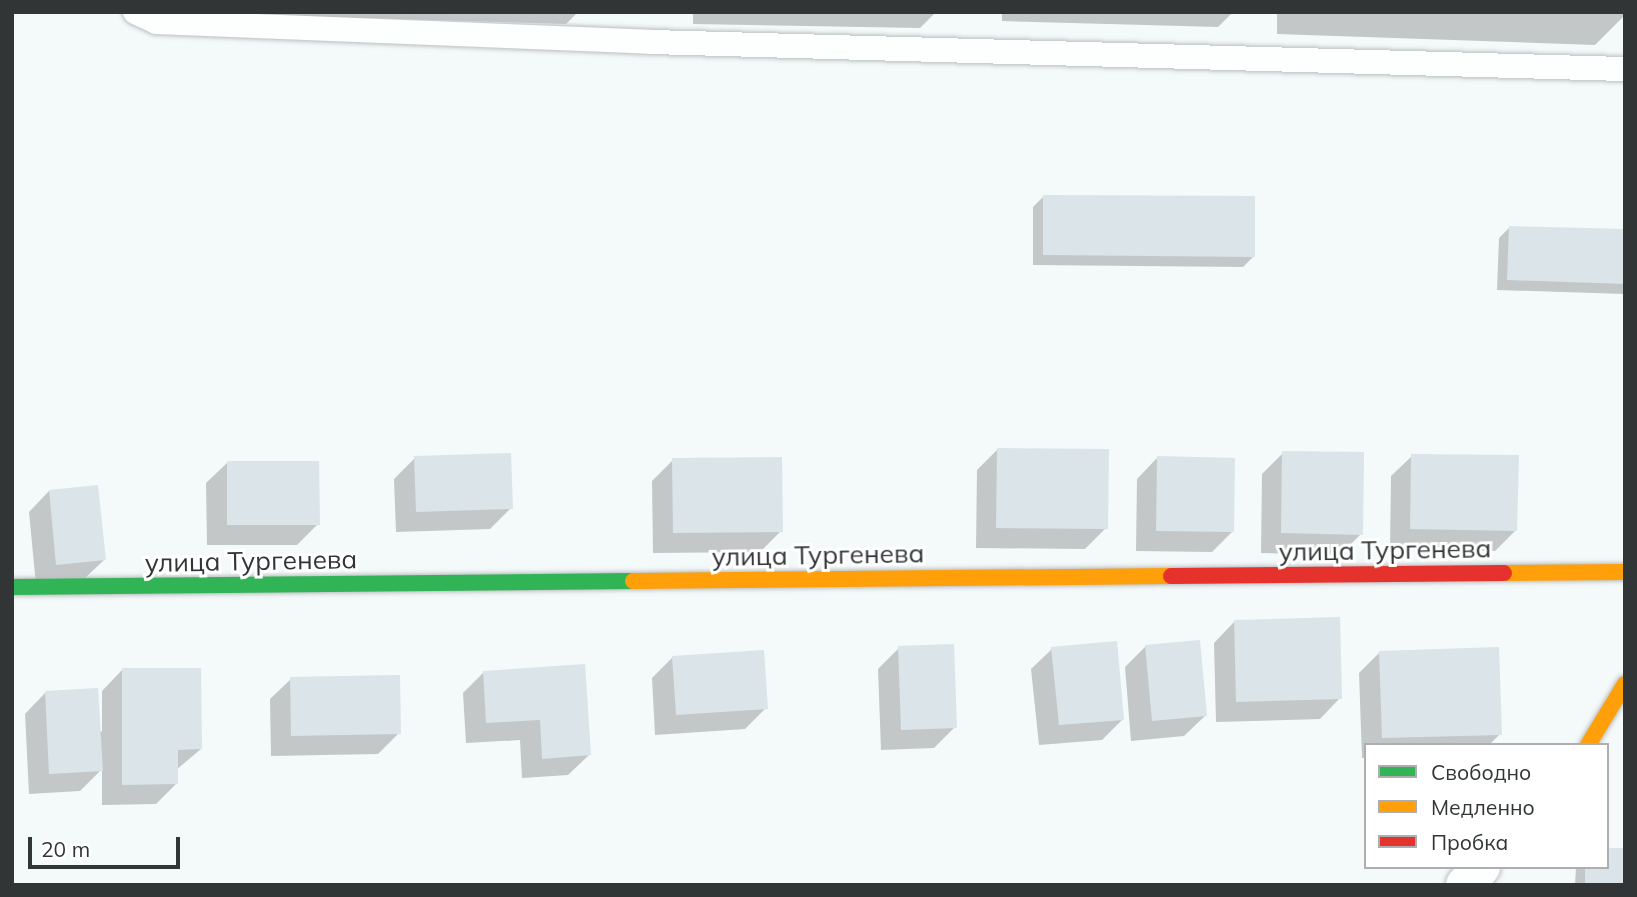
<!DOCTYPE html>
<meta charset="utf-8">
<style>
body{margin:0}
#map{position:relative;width:1637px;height:897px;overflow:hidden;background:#f4f9fa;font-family:Mulish,sans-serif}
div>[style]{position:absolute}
.shadow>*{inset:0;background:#0003}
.building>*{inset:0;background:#dae4e9}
.roads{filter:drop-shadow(0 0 2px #bbbfc0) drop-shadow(0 0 2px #bbbfc0)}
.lane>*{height:24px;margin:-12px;padding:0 12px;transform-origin:12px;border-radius:12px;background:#fdfefe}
.street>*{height:38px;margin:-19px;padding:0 19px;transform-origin:19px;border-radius:19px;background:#fdfefe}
.fast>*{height:16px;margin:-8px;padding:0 8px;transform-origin:8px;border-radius:8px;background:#30b455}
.slow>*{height:16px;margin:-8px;padding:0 8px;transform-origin:8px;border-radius:8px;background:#ff9f0a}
.jam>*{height:16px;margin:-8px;padding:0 8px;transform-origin:8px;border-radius:8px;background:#e5322d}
span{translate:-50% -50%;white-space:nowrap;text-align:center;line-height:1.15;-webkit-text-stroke:6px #fff;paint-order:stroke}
.street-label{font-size:26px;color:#313536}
.frame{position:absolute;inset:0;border:14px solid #313536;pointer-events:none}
.legend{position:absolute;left:1364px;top:743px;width:245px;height:126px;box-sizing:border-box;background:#fff;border:2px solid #adaeaf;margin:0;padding:9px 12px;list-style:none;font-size:21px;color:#313536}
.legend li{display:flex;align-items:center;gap:14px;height:35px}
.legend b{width:35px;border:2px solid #adaeaf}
.scale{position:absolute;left:28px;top:837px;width:152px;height:32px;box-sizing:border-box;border:4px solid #313536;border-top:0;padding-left:9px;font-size:21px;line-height:24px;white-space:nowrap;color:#313536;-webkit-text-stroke:5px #fff;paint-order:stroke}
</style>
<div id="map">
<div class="shadow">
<i style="clip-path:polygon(156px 12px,578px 12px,566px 24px)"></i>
<i style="clip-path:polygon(693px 12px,936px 12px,920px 28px,693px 24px)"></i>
<i style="clip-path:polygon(1002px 12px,1233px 12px,1218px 27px,1002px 21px)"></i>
<i style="clip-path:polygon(1277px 12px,1625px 12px,1625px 15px,1595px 45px,1277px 34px)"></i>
<i style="clip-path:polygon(1044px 196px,1253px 257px,1243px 267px,1033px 265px,1033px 207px)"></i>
<i style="clip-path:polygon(1510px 227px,1625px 231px,1625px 294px,1497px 290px,1499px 238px)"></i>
<i style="clip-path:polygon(998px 449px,1106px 528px,1085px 549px,976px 548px,977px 470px)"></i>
<i style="clip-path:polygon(1283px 453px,1361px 534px,1340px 555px,1261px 553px,1262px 474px)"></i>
<i style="clip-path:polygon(1412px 456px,1516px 530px,1495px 551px,1390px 550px,1391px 476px)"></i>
<i style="clip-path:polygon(415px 458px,511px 508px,490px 529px,396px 532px,394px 479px)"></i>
<i style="clip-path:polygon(1157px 458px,1233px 531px,1212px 552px,1136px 551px,1137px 479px)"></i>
<i style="clip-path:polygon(673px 460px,781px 531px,760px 552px,653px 553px,652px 481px)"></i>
<i style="clip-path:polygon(227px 463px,318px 524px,297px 545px,207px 545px,206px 483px)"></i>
<i style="clip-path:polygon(49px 491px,104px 560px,83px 580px,36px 585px,29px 512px)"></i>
<i style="clip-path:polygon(1234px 622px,1340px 698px,1320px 719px,1216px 722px,1214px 643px)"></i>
<i style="clip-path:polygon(1146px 646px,1205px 716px,1184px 736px,1131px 741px,1125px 667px)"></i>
<i style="clip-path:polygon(899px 648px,955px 727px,934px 748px,881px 750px,878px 669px)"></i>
<i style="clip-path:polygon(1052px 649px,1123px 719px,1102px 740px,1039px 745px,1031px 669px)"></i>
<i style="clip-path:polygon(1380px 652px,1500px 734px,1489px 745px,1366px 745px,1366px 758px,1362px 758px,1359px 673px)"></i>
<i style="clip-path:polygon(673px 657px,766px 708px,745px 729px,655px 735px,652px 678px)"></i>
<i style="clip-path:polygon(122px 670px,201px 749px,176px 770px,176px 784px,156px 804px,102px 805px,102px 769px,80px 791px,29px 794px,25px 714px,45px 693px,102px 732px,102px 691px)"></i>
<i style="clip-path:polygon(484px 672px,589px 755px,568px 775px,522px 778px,520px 740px,466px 743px,463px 693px)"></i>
<i style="clip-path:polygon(291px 679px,399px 733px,378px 754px,271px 756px,270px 699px)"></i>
<i style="clip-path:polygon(1576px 867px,1607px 867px,1625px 885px,1575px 885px)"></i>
</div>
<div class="building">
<i style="clip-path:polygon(1043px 195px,1255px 196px,1255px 257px,1043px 255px)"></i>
<i style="clip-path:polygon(1509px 226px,1625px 229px,1625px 284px,1507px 280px)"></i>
<i style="clip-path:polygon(997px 448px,1109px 449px,1108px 529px,996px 528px)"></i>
<i style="clip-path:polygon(1282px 451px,1364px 452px,1363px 535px,1281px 533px)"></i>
<i style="clip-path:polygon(511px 453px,513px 509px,416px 512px,414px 456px)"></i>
<i style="clip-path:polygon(1411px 454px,1519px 455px,1517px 531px,1410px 529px)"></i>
<i style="clip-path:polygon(1157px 456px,1235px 458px,1234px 532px,1156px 531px)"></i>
<i style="clip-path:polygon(782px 457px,783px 532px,673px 533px,672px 458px)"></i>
<i style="clip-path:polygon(227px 461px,319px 461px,320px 525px,227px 525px)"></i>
<i style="clip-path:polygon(98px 485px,106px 560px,56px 565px,49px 490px)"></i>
<i style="clip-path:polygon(1340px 617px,1342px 699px,1236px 702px,1234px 620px)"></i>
<i style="clip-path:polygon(1200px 640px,1207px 716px,1152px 721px,1145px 645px)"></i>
<i style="clip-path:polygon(1117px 641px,1124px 720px,1059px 725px,1051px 647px)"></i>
<i style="clip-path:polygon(954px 644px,957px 728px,901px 730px,898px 646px)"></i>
<i style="clip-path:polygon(1499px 647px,1502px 735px,1382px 738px,1379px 651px)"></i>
<i style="clip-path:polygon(764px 650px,768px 709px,676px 715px,672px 656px)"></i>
<i style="clip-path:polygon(585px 664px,591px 755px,542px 759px,540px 720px,486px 723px,483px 671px)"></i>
<i style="clip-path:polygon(122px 668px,201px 668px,202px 749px,178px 750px,178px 784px,122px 785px)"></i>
<i style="clip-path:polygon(400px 675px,401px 734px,291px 736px,290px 677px)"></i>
<i style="clip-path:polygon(98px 688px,103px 771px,49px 774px,45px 691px)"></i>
<i style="clip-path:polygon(1607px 848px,1625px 848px,1625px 885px,1585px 885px,1585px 867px,1607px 867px)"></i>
</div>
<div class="roads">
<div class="lane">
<i style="left:135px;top:12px;width:23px;rotate:25deg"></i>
<i style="left:156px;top:22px;width:495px;rotate:2.3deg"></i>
<i style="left:651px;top:42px;width:974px;rotate:1.59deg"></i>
</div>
<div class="street">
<i style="left:1465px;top:885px;width:24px;rotate:-48deg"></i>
</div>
<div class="fast">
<i style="left:12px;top:587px;width:621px;rotate:-0.55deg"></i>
</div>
<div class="slow">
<i style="left:1504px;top:573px;width:121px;rotate:-0.5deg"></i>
<i style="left:633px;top:581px;width:538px;rotate:-0.53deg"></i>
<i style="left:1588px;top:745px;width:71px;rotate:-58.8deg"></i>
</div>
<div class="jam">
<i style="left:1171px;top:576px;width:333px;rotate:-0.5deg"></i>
</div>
</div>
<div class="street-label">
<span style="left:1385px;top:550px;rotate:-1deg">улица Тургенева</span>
<span style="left:818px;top:555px;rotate:-1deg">улица Тургенева</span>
<span style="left:251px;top:561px;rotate:-1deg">улица Тургенева</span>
</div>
<div class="frame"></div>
<ul class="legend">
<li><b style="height:9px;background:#30b455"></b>Свободно</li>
<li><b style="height:9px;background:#ff9f0a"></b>Медленно</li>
<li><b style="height:9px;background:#e5322d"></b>Пробка</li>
</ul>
<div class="scale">20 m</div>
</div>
